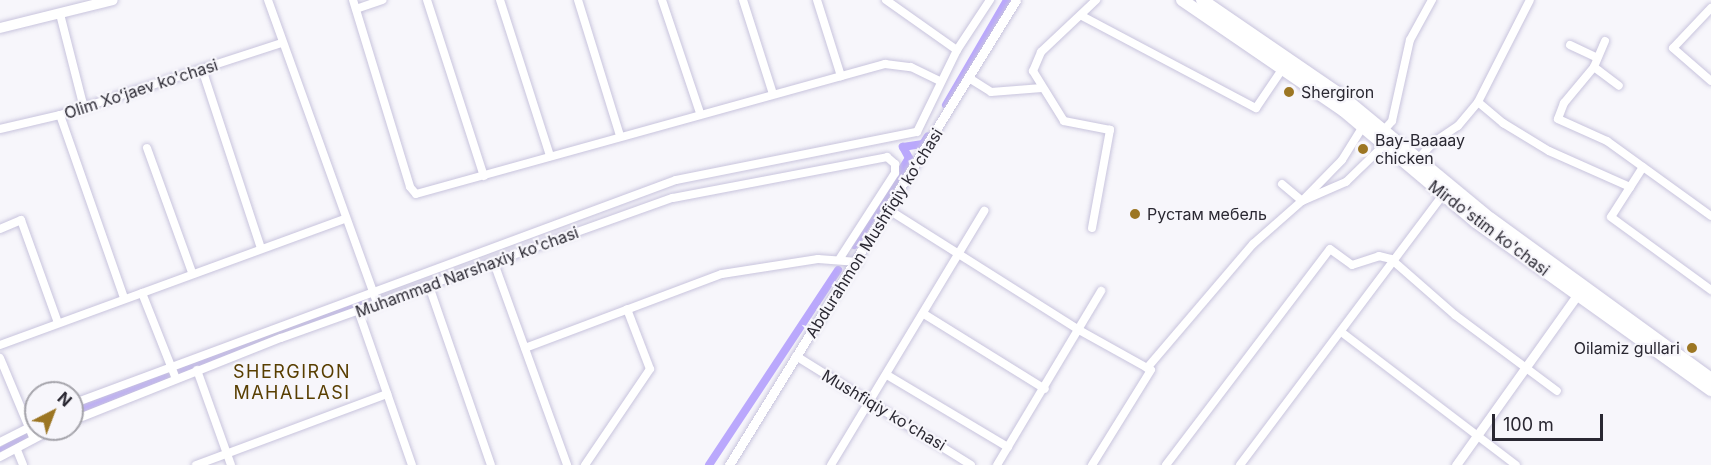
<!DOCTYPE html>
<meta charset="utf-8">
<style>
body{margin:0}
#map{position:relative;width:1711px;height:465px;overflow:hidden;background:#f7f6fb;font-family:Inter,sans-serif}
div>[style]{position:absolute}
.canal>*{height:8px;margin:-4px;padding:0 4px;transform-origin:4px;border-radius:4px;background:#baa8fc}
.roads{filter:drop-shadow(0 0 2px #c8c4dd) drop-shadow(0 0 2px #c8c4dd)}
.minor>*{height:8px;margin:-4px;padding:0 4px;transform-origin:4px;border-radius:4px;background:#fff}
.tertiary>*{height:9px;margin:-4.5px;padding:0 4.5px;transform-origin:4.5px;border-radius:4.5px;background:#fff}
.secondary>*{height:10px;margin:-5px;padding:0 5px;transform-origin:5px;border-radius:5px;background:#fff}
.primary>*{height:12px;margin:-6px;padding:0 6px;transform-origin:6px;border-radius:6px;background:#fff}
.dots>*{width:16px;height:16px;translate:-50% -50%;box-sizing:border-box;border:3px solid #f7f6fb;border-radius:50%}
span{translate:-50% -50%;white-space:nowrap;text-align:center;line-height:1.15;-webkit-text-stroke:4.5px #f7f6fb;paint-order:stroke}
.street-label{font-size:16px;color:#2a2832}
.poi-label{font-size:16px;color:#2a2832}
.left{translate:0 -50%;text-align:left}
.right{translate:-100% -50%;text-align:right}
.neighbourhood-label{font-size:18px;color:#583e00;letter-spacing:1.5px}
.north{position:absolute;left:24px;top:381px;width:60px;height:60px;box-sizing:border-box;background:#f7f6fb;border:2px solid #a5a4ab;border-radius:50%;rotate:42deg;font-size:16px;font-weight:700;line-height:24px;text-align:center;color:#2a2832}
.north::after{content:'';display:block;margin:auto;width:21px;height:27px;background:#9c7623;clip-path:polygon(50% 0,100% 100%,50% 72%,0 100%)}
.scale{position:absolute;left:1492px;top:414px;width:111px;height:27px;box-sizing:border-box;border:3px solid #2a2832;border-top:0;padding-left:8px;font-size:18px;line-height:21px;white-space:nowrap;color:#2a2832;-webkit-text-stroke:4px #f7f6fb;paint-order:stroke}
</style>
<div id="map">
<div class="canal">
<i style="left:946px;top:105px;width:121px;rotate:-59.8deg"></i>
<i style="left:854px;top:245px;width:103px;rotate:-57.7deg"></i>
<i style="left:909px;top:158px;width:13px;rotate:-119deg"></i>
<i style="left:903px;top:147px;width:20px;rotate:-9deg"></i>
<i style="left:923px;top:144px;width:9px;rotate:-58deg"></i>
<i style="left:179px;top:370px;width:195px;rotate:-20.4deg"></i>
<i style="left:72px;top:412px;width:102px;rotate:-21.3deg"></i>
<i style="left:0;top:452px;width:44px;rotate:-31.2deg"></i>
<i style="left:709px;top:465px;width:234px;rotate:-56.5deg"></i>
</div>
<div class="roads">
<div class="minor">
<i style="left:268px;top:0;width:322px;rotate:70.2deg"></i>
<i style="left:353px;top:0;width:195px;rotate:73deg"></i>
<i style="left:410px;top:187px;width:9px;rotate:49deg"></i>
<i style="left:416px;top:194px;width:487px;rotate:-15.5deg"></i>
<i style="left:885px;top:64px;width:26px;rotate:7deg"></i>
<i style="left:911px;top:67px;width:32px;rotate:26deg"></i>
<i style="left:427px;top:0;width:185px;rotate:72.1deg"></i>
<i style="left:500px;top:0;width:164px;rotate:72.2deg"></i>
<i style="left:578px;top:0;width:142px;rotate:72.8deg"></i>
<i style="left:662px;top:0;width:119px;rotate:71.4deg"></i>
<i style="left:743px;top:0;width:99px;rotate:72.3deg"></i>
<i style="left:817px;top:0;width:80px;rotate:72.5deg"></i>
<i style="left:886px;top:0;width:87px;rotate:35.2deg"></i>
<i style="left:1711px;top:8px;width:55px;rotate:133.5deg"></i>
<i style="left:1673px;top:48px;width:50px;rotate:41deg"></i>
<i style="left:356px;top:9px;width:28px;rotate:-19deg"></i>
<i style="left:60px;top:14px;width:97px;rotate:75.7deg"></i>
<i style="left:1082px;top:16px;width:197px;rotate:27.9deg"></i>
<i style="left:1256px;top:108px;width:48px;rotate:-56deg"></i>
<i style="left:1605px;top:41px;width:28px;rotate:113deg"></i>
<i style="left:1594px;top:67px;width:47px;rotate:129.8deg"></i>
<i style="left:1564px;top:103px;width:17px;rotate:111deg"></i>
<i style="left:1558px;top:119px;width:54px;rotate:24.2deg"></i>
<i style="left:1607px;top:141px;width:128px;rotate:35.8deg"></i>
<i style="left:1570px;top:45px;width:29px;rotate:25deg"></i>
<i style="left:1594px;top:67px;width:31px;rotate:37deg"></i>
<i style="left:202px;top:69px;width:188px;rotate:71.8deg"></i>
<i style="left:969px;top:78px;width:26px;rotate:32deg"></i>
<i style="left:991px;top:92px;width:51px;rotate:-4.5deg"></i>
<i style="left:1478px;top:102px;width:33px;rotate:40deg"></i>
<i style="left:1503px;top:123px;width:54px;rotate:31.3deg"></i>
<i style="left:1549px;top:151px;width:89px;rotate:24deg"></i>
<i style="left:60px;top:115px;width:194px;rotate:70.7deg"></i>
<i style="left:0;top:129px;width:62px;rotate:-13.1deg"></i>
<i style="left:60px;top:115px;width:233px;rotate:-18deg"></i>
<i style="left:1384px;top:130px;width:12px;rotate:-48deg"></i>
<i style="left:1392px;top:121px;width:83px;rotate:-77.5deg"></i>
<i style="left:1410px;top:40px;width:46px;rotate:-61.2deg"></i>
<i style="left:147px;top:148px;width:132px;rotate:70.1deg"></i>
<i style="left:1417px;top:160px;width:25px;rotate:-47deg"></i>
<i style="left:1434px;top:142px;width:29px;rotate:-34deg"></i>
<i style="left:1458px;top:126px;width:31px;rotate:-50deg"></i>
<i style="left:1478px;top:102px;width:114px;rotate:-63deg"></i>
<i style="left:1643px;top:167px;width:59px;rotate:122.6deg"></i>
<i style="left:1611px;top:217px;width:124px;rotate:36.1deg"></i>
<i style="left:1282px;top:184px;width:26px;rotate:40deg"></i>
<i style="left:1302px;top:201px;width:57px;rotate:-45.7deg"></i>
<i style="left:1342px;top:160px;width:39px;rotate:-58deg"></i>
<i style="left:889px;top:210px;width:225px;rotate:32.3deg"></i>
<i style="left:1079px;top:330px;width:82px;rotate:29.1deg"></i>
<i style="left:1151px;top:370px;width:112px;rotate:121.8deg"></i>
<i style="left:1092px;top:228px;width:100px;rotate:-79.6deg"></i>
<i style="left:1110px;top:130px;width:47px;rotate:-168.9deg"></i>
<i style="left:1064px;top:121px;width:59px;rotate:-121.8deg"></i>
<i style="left:1033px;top:71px;width:21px;rotate:-67deg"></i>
<i style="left:1041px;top:52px;width:76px;rotate:-43.4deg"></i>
<i style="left:0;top:229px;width:23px;rotate:-23deg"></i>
<i style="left:21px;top:220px;width:109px;rotate:70.2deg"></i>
<i style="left:494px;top:263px;width:215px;rotate:70.1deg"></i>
<i style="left:429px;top:286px;width:189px;rotate:70.9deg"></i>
<i style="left:142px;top:293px;width:92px;rotate:68.4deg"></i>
<i style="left:358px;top:310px;width:164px;rotate:70.8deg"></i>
<i style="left:924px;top:314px;width:142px;rotate:31.8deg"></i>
<i style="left:1344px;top:334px;width:216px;rotate:37.3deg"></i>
<i style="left:0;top:345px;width:366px;rotate:-20.1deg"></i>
<i style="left:525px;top:348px;width:210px;rotate:-20.6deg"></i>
<i style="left:722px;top:274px;width:97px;rotate:-8.9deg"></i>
<i style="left:818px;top:259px;width:40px;rotate:4.3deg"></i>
<i style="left:796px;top:356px;width:206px;rotate:31.9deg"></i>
<i style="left:0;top:358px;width:86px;rotate:67.3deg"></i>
<i style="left:1147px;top:368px;width:163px;rotate:-49.5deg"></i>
<i style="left:1253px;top:244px;width:65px;rotate:-41.3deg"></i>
<i style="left:1302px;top:201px;width:48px;rotate:-23.4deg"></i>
<i style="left:1346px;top:182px;width:53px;rotate:-44.2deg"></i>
<i style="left:197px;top:370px;width:101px;rotate:70.3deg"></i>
<i style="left:887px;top:375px;width:141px;rotate:30.8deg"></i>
<i style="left:72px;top:404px;width:644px;rotate:-20.35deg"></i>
<i style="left:676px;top:180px;width:246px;rotate:-11.3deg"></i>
<i style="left:917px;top:132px;width:91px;rotate:-64deg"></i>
<i style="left:957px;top:50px;width:60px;rotate:-56.6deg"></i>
<i style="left:72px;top:421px;width:225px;rotate:-21.7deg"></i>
<i style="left:281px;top:338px;width:416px;rotate:-19.7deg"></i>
<i style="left:673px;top:198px;width:218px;rotate:-10.8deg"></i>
<i style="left:887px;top:157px;width:11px;rotate:41deg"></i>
<i style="left:895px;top:164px;width:9px;rotate:90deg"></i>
<i style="left:895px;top:173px;width:101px;rotate:122.9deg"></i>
<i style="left:0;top:442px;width:40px;rotate:-26.6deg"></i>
<i style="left:17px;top:450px;width:16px;rotate:68deg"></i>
<i style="left:0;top:457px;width:60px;rotate:-27.8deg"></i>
<i style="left:196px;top:465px;width:204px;rotate:-20.4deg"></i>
<i style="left:585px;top:465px;width:116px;rotate:-55.9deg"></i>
<i style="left:650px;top:369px;width:64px;rotate:-111deg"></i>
<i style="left:831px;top:465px;width:297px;rotate:-58.9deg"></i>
<i style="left:997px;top:465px;width:203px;rotate:-59.1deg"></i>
<i style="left:1166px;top:465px;width:271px;rotate:-52.8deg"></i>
<i style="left:1330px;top:249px;width:27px;rotate:36deg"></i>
<i style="left:1352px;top:265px;width:28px;rotate:-18deg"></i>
<i style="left:1379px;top:256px;width:12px;rotate:14deg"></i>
<i style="left:1391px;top:259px;width:85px;rotate:41.2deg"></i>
<i style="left:1455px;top:315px;width:127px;rotate:36.7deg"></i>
<i style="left:1240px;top:465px;width:336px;rotate:-53.1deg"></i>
</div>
<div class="tertiary">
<i style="left:729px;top:465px;width:546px;rotate:-58.32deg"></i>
<i style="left:1456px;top:465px;width:215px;rotate:-54.5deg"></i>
</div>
<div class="secondary">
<i style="left:0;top:28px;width:116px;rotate:-13.9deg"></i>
</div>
<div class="primary">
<i style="left:1182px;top:0;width:196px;rotate:34.4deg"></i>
<i style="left:1344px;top:111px;width:172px;rotate:40.1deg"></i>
<i style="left:1476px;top:222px;width:289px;rotate:35.6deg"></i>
<i style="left:1202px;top:0;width:165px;rotate:34.4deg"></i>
<i style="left:1338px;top:93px;width:198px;rotate:39.5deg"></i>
<i style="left:1491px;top:219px;width:272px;rotate:36deg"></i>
</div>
</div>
<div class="dots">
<i style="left:1289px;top:92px;background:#9c7623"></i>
<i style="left:1363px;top:149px;background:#9c7623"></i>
<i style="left:1135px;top:214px;background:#9c7623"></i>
<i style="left:1692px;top:348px;background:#9c7623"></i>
</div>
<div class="street-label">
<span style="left:141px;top:89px;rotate:-18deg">Olim Xoʻjaev ko'chasi</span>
<span style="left:1489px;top:228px;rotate:37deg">Mirdo'stim ko'chasi</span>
<span style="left:874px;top:233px;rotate:-58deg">Abdurahmon Mushfiqiy koʻchasi</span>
<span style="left:467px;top:272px;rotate:-20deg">Muhammad Narshaxiy ko'chasi</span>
<span style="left:884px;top:410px;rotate:31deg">Mushfiqiy ko'chasi</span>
</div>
<div class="poi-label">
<span class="left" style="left:1301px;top:92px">Shergiron</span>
<span class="left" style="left:1375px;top:149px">Bay-Baaaay<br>chicken</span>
<span class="left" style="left:1147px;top:214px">Рустам мебель</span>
<span class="right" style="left:1680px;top:348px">Oilamiz gullari</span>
</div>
<div class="neighbourhood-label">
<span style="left:292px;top:383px">SHERGIRON<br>MAHALLASI</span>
</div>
<div class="north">N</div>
<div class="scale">100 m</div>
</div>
